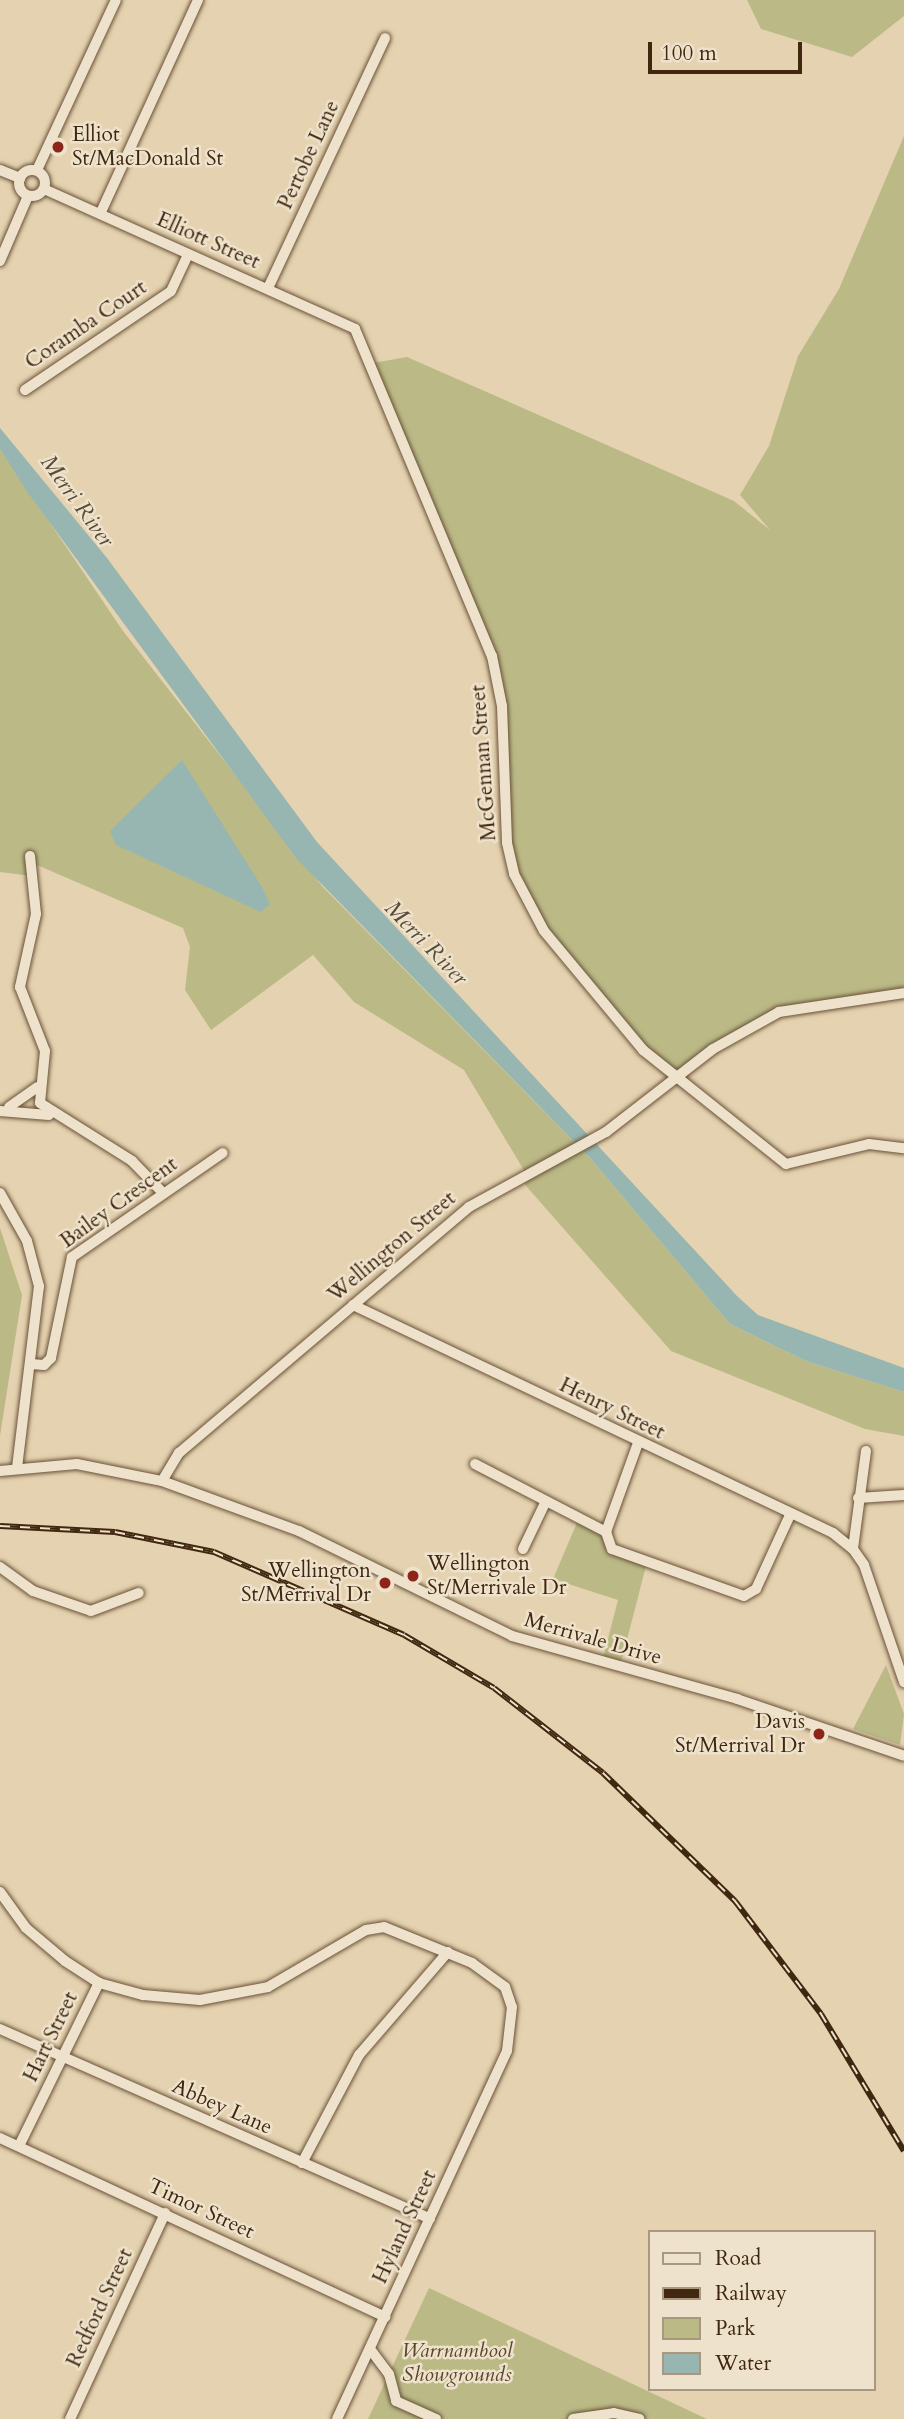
<!DOCTYPE html>
<style>
body{margin:0}
#map{position:relative;width:904px;height:2419px;overflow:hidden;background:#e5d2b0;font-family:Cardo,serif}
div>[style]{position:absolute}
.green>*{inset:0;background:#bbba87}
.water>*{inset:0;background:#97b6b1}
.roads{filter:drop-shadow(0 0 2px #695238) drop-shadow(0 0 2px #695238)}
.minor>*{height:10px;margin:-5px;padding:0 5px;transform-origin:5px;border-radius:5px;background:#eee2cc}
.minor>.ring{margin:-5px;padding:0;box-sizing:content-box;background:none;border:10px solid #eee2cc;border-radius:50%}
.rail>*{height:6px;margin-top:-3px;transform-origin:0;background:repeating-linear-gradient(90deg,#eee2cc 0 10px,#402810 0 20px);box-sizing:border-box;border-block:2px solid #402810}
.dots>*{width:19px;height:19px;translate:-50% -50%;box-sizing:border-box;border:4px solid #eee2cc;border-radius:50%}
span{translate:-50% -50%;white-space:nowrap;text-align:center;line-height:1.15;-webkit-text-stroke:5px #eee2cc;paint-order:stroke}
.poi-label{font-size:21px;color:#402810}
.left{translate:0 -50%;text-align:left}
.right{translate:-100% -50%;text-align:right}
.street-label{font-size:21px;color:#402810}
.park-label{font-size:21px;color:#594528;font-style:italic}
.water-label{font-size:23px;color:#564c38;font-style:italic}
.legend{position:absolute;left:648px;top:2230px;width:228px;height:161px;box-sizing:border-box;background:#eee2cc;border:2px solid #a89881;margin:0;padding:9px 12px;list-style:none;font-size:21px;color:#402810}
.legend li{display:flex;align-items:center;gap:14px;height:35px}
.legend b{width:35px;border:2px solid #a89881}
.scale{position:absolute;left:648px;top:42px;width:154px;height:32px;box-sizing:border-box;border:4px solid #402810;border-top:0;padding-left:9px;font-size:21px;line-height:24px;white-space:nowrap;color:#402810;-webkit-text-stroke:5px #eee2cc;paint-order:stroke}
</style>
<div id="map">
<div class="green">
<i style="clip-path:polygon(747px 0,904px 0,904px 16px,852px 57px,761px 29px)"></i>
<i style="clip-path:polygon(904px 136px,904px 993px,779px 1012px,713px 1049px,677px 1082px,544px 931px,514px 874px,500px 681px,373px 363px,407px 357px,734px 501px,770px 530px,740px 495px,769px 446px,798px 356px,839px 289px)"></i>
<i style="clip-path:polygon(0 449px,123px 631px,322px 886px,591px 1159px,730px 1324px,806px 1361px,904px 1392px,904px 1436px,865px 1429px,671px 1351px,527px 1187px,519px 1176px,525px 1172px,464px 1070px,354px 1002px,313px 955px,211px 1030px,185px 990px,190px 947px,183px 928px,37px 865px,32px 876px,0 872px)"></i>
<i style="clip-path:polygon(0 1228px,22px 1295px,0 1436px)"></i>
<i style="clip-path:polygon(579px 1518px,606px 1532px,612px 1549px,647px 1562px,620px 1667px,602px 1662px,618px 1600px,553px 1579px)"></i>
<i style="clip-path:polygon(886px 1665px,904px 1714px,900px 1745px,853px 1729px)"></i>
<i style="clip-path:polygon(429px 2288px,707px 2419px,368px 2419px)"></i>
</div>
<div class="water">
<i style="clip-path:polygon(0 428px,107px 558px,317px 842px,737px 1296px,758px 1315px,904px 1368px,904px 1392px,806px 1361px,730px 1324px,591px 1159px,296px 858px,28px 493px,0 449px)"></i>
<i style="clip-path:polygon(182px 760px,262px 887px,270px 904px,261px 912px,116px 845px,110px 831px)"></i>
</div>
<div class="roads">
<div class="minor">
<i class="ring" style="left:19px;top:170px;width:16px;height:16px"></i>
<i style="left:0;top:170px;width:22px;rotate:22deg"></i>
<i style="left:37px;top:170px;width:187px;rotate:-65.1deg"></i>
<i style="left:44px;top:189px;width:341px;rotate:24.2deg"></i>
<i style="left:355px;top:329px;width:355px;rotate:67.3deg"></i>
<i style="left:492px;top:656px;width:51px;rotate:78.7deg"></i>
<i style="left:502px;top:706px;width:137px;rotate:87.9deg"></i>
<i style="left:507px;top:843px;width:32px;rotate:77deg"></i>
<i style="left:514px;top:874px;width:64px;rotate:62.2deg"></i>
<i style="left:544px;top:931px;width:155px;rotate:50.2deg"></i>
<i style="left:643px;top:1050px;width:183px;rotate:38.6deg"></i>
<i style="left:786px;top:1164px;width:85px;rotate:-13.5deg"></i>
<i style="left:869px;top:1144px;width:35px;rotate:7deg"></i>
<i style="left:101px;top:212px;width:233px;rotate:-65.4deg"></i>
<i style="left:0;top:261px;width:71px;rotate:-66.7deg"></i>
<i style="left:268px;top:288px;width:276px;rotate:-64.9deg"></i>
<i style="left:25px;top:390px;width:176px;rotate:-34.1deg"></i>
<i style="left:171px;top:291px;width:40px;rotate:-65deg"></i>
<i style="left:30px;top:856px;width:58px;rotate:84.1deg"></i>
<i style="left:36px;top:914px;width:75px;rotate:102.4deg"></i>
<i style="left:20px;top:987px;width:69px;rotate:68.7deg"></i>
<i style="left:45px;top:1051px;width:52px;rotate:95.5deg"></i>
<i style="left:40px;top:1103px;width:109px;rotate:32.2deg"></i>
<i style="left:132px;top:1161px;width:45px;rotate:45.9deg"></i>
<i style="left:9px;top:1107px;width:35px;rotate:-35deg"></i>
<i style="left:0;top:1111px;width:49px;rotate:4.7deg"></i>
<i style="left:0;top:1193px;width:55px;rotate:60.6deg"></i>
<i style="left:27px;top:1241px;width:47px;rotate:75.1deg"></i>
<i style="left:39px;top:1286px;width:183px;rotate:96.9deg"></i>
<i style="left:353px;top:1305px;width:531px;rotate:25.41deg"></i>
<i style="left:833px;top:1533px;width:26px;rotate:39deg"></i>
<i style="left:31px;top:1364px;width:13px;rotate:4deg"></i>
<i style="left:44px;top:1365px;width:10px;rotate:-45deg"></i>
<i style="left:51px;top:1358px;width:103px;rotate:-78.3deg"></i>
<i style="left:72px;top:1257px;width:183px;rotate:-34.6deg"></i>
<i style="left:638px;top:1443px;width:95px;rotate:109.8deg"></i>
<i style="left:606px;top:1532px;width:18px;rotate:71deg"></i>
<i style="left:612px;top:1549px;width:140px;rotate:19.6deg"></i>
<i style="left:744px;top:1596px;width:14px;rotate:-30deg"></i>
<i style="left:756px;top:1589px;width:81px;rotate:-65.3deg"></i>
<i style="left:866px;top:1451px;width:99px;rotate:97.6deg"></i>
<i style="left:853px;top:1549px;width:19px;rotate:55deg"></i>
<i style="left:864px;top:1565px;width:124px;rotate:71.1deg"></i>
<i style="left:475px;top:1464px;width:148px;rotate:27.4deg"></i>
<i style="left:0;top:1471px;width:77px;rotate:-5.2deg"></i>
<i style="left:77px;top:1464px;width:87px;rotate:11.3deg"></i>
<i style="left:162px;top:1481px;width:146px;rotate:20.1deg"></i>
<i style="left:299px;top:1531px;width:237px;rotate:26.2deg"></i>
<i style="left:512px;top:1636px;width:234px;rotate:15.6deg"></i>
<i style="left:737px;top:1699px;width:176px;rotate:18.8deg"></i>
<i style="left:162px;top:1481px;width:33px;rotate:-59deg"></i>
<i style="left:179px;top:1453px;width:380px;rotate:-40.3deg"></i>
<i style="left:469px;top:1207px;width:156px;rotate:-28.7deg"></i>
<i style="left:606px;top:1132px;width:135px;rotate:-37.8deg"></i>
<i style="left:713px;top:1049px;width:76px;rotate:-29.3deg"></i>
<i style="left:779px;top:1012px;width:126px;rotate:-8.6deg"></i>
<i style="left:858px;top:1498px;width:46px;rotate:-3.7deg"></i>
<i style="left:523px;top:1549px;width:53px;rotate:-64.4deg"></i>
<i style="left:0;top:1567px;width:41px;rotate:36deg"></i>
<i style="left:33px;top:1591px;width:61px;rotate:19deg"></i>
<i style="left:91px;top:1611px;width:51px;rotate:-20.6deg"></i>
<i style="left:0;top:1892px;width:44px;rotate:54.2deg"></i>
<i style="left:26px;top:1928px;width:51px;rotate:40.2deg"></i>
<i style="left:65px;top:1961px;width:40px;rotate:32.9deg"></i>
<i style="left:99px;top:1983px;width:46px;rotate:15.3deg"></i>
<i style="left:143px;top:1995px;width:57px;rotate:5deg"></i>
<i style="left:200px;top:2000px;width:69px;rotate:-10.8deg"></i>
<i style="left:268px;top:1987px;width:113px;rotate:-30.2deg"></i>
<i style="left:366px;top:1930px;width:18px;rotate:-9deg"></i>
<i style="left:384px;top:1927px;width:95px;rotate:22.2deg"></i>
<i style="left:472px;top:1963px;width:41px;rotate:36deg"></i>
<i style="left:505px;top:1987px;width:21px;rotate:71deg"></i>
<i style="left:512px;top:2007px;width:44px;rotate:96.5deg"></i>
<i style="left:507px;top:2051px;width:405px;rotate:114.8deg"></i>
<i style="left:0;top:2029px;width:470px;rotate:23.8deg"></i>
<i style="left:0;top:2138px;width:425px;rotate:24.9deg"></i>
<i style="left:19px;top:2146px;width:182px;rotate:-63.9deg"></i>
<i style="left:302px;top:2163px;width:122px;rotate:-62.2deg"></i>
<i style="left:359px;top:2055px;width:136px;rotate:-49.2deg"></i>
<i style="left:370px;top:2349px;width:31px;rotate:53deg"></i>
<i style="left:389px;top:2374px;width:28px;rotate:75deg"></i>
<i style="left:396px;top:2401px;width:44px;rotate:24.2deg"></i>
<i style="left:70px;top:2419px;width:227px;rotate:-65.2deg"></i>
<i style="left:573px;top:2419px;width:41px;rotate:-8.3deg"></i>
<i style="left:614px;top:2413px;width:26px;rotate:13deg"></i>
</div>
</div>
<div class="rail">
<i style="left:0;top:1526px;width:115px;rotate:3deg"></i>
<i style="left:115px;top:1532px;width:101px;rotate:11.4deg"></i>
<i style="left:214px;top:1552px;width:207px;rotate:23.6deg"></i>
<i style="left:404px;top:1635px;width:104px;rotate:30.5deg"></i>
<i style="left:494px;top:1688px;width:138px;rotate:37.9deg"></i>
<i style="left:603px;top:1773px;width:184px;rotate:44.1deg"></i>
<i style="left:735px;top:1901px;width:142px;rotate:52.7deg"></i>
<i style="left:821px;top:2014px;width:160px;rotate:58.8deg"></i>
</div>
<div class="dots">
<i style="left:58px;top:147px;background:#8f2418"></i>
<i style="left:413px;top:1576px;background:#8f2418"></i>
<i style="left:385px;top:1583px;background:#8f2418"></i>
<i style="left:819px;top:1734px;background:#8f2418"></i>
</div>
<div class="poi-label">
<span class="left" style="left:72px;top:147px">Elliot<br>St/MacDonald St</span>
<span class="left" style="left:427px;top:1576px">Wellington<br>St/Merrivale Dr</span>
<span class="right" style="left:371px;top:1583px">Wellington<br>St/Merrival Dr</span>
<span class="right" style="left:805px;top:1734px">Davis<br>St/Merrival Dr</span>
</div>
<div class="street-label">
<span style="left:309px;top:155px;rotate:-65deg">Pertobe Lane</span>
<span style="left:208px;top:241px;rotate:24deg">Elliott Street</span>
<span style="left:86px;top:325px;rotate:-34deg">Coramba Court</span>
<span style="left:484px;top:763px;rotate:-94deg">McGennan Street</span>
<span style="left:119px;top:1203px;rotate:-36deg">Bailey Crescent</span>
<span style="left:392px;top:1247px;rotate:-40deg">Wellington Street</span>
<span style="left:612px;top:1409px;rotate:26deg">Henry Street</span>
<span style="left:593px;top:1639px;rotate:16deg">Merrivale Drive</span>
<span style="left:51px;top:2037px;rotate:-64deg">Hart Street</span>
<span style="left:222px;top:2107px;rotate:24deg">Abbey Lane</span>
<span style="left:201px;top:2209px;rotate:25deg">Timor Street</span>
<span style="left:405px;top:2227px;rotate:-65deg">Hyland Street</span>
<span style="left:100px;top:2308px;rotate:-65deg">Redford Street</span>
</div>
<div class="park-label">
<span style="left:457px;top:2363px">Warrnambool<br>Showgrounds</span>
</div>
<div class="water-label">
<span style="left:77px;top:501px;rotate:54deg">Merri River</span>
<span style="left:426px;top:943px;rotate:46deg">Merri River</span>
</div>
<ul class="legend">
<li><b style="height:9px;background:#eee2cc"></b>Road</li>
<li><b style="height:9px;background:#402810"></b>Railway</li>
<li><b style="height:19px;background:#bbba87"></b>Park</li>
<li><b style="height:19px;background:#97b6b1"></b>Water</li>
</ul>
<div class="scale">100 m</div>
</div>
